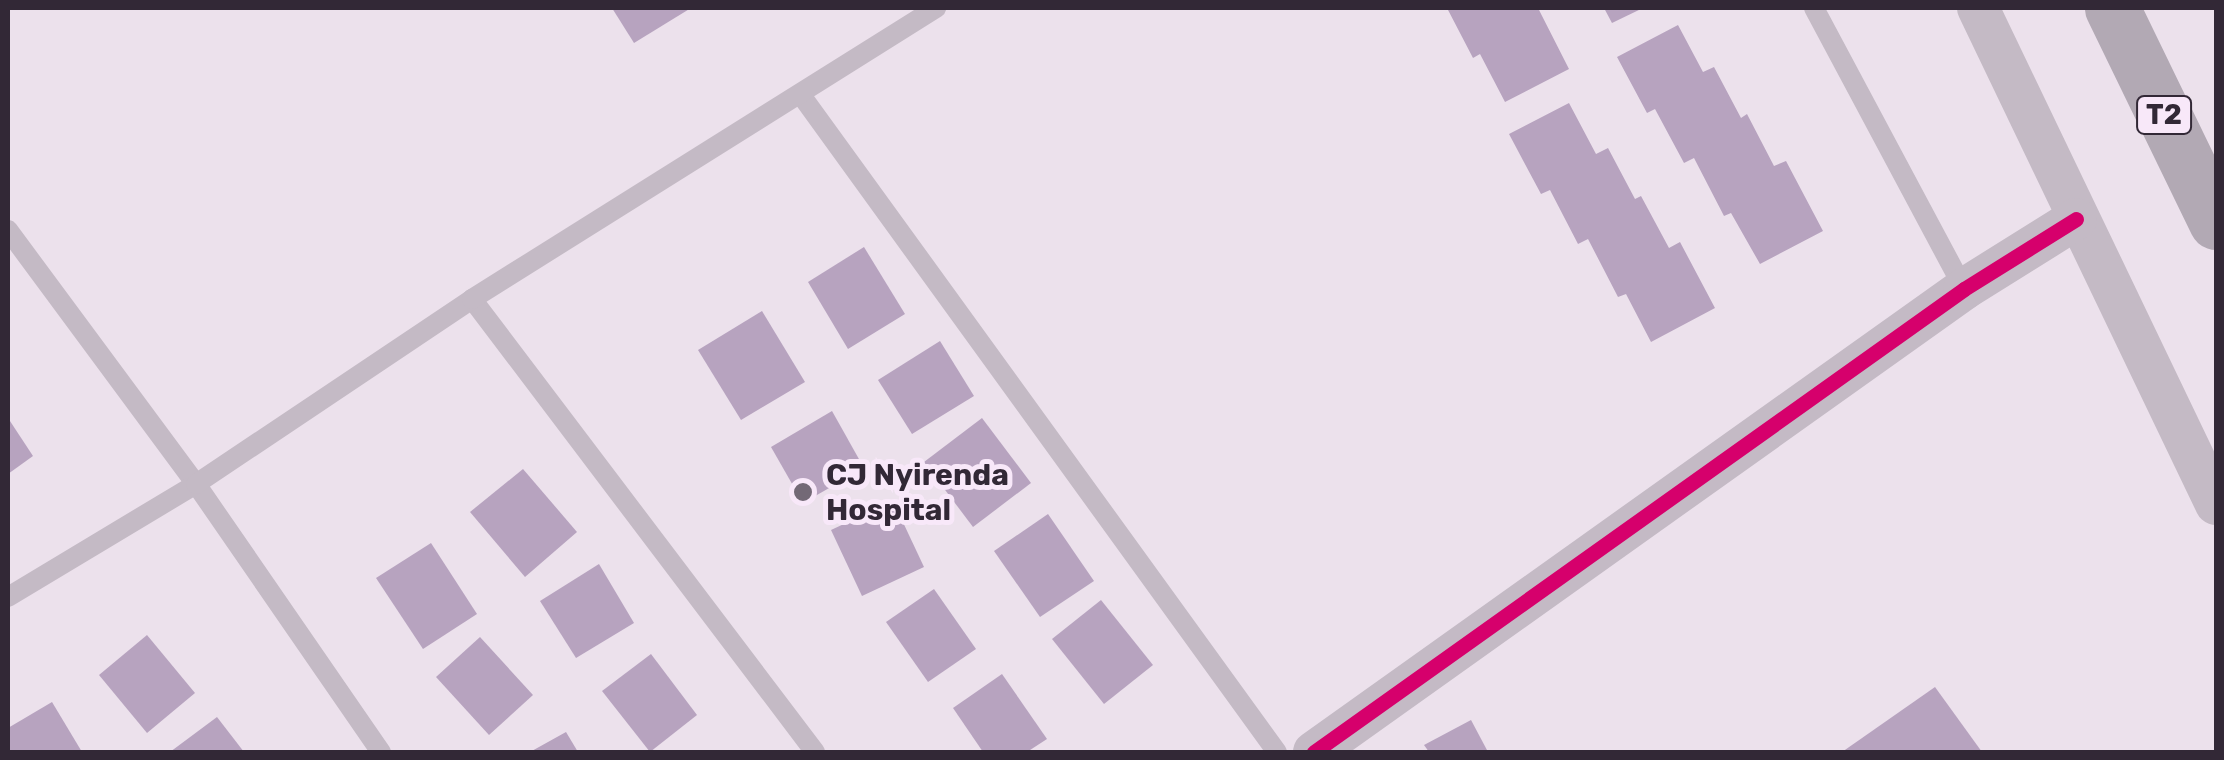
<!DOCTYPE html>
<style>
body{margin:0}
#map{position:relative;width:2224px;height:760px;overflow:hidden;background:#ece1ec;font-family:Rubik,sans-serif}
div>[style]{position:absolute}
.building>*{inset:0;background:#b7a3bf}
.lane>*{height:20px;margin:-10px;padding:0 10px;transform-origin:10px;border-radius:10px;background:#c4bac5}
.street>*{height:42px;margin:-21px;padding:0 21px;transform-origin:21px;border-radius:21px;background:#c4bac5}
.primary>*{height:55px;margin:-27.5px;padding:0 27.5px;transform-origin:27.5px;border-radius:27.5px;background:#b2a9b4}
.cycleway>*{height:15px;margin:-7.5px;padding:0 7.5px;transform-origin:7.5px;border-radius:7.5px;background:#d6006c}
.dots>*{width:28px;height:28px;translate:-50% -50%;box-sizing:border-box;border:5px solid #f8e8f9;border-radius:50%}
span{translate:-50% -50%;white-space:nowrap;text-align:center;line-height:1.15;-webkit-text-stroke:10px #f8e8f9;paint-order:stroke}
.shield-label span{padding:2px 8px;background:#f8e8f9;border:2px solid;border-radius:8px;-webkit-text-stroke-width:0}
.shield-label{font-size:28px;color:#322836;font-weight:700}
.poi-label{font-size:30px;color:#322836;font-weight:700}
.left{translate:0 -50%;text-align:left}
.frame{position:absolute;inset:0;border:10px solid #322836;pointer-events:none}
</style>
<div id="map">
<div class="building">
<i style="clip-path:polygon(612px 8px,691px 8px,634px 43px)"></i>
<i style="clip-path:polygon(1447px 8px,1538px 8px,1569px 69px,1505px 102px,1480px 54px,1473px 58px)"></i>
<i style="clip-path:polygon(1604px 8px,1643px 8px,1612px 23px)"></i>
<i style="clip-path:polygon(1678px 25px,1703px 72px,1714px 67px,1741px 118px,1747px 114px,1774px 166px,1786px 161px,1823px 231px,1760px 264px,1731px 213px,1724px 216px,1694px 158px,1684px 163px,1655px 109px,1647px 113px,1617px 57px)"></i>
<i style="clip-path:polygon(1569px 103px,1596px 154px,1608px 148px,1635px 199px,1641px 196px,1669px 248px,1680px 242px,1715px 308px,1651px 342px,1626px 294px,1618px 297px,1588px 239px,1578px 244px,1550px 190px,1541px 194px,1509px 134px)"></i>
<i style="clip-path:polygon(864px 247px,905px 314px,848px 349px,808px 282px)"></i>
<i style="clip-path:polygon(762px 311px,805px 382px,741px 420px,698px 350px)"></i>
<i style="clip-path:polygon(940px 341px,974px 396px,912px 434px,878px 380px)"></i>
<i style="clip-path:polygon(832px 411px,864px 468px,803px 503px,771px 447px)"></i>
<i style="clip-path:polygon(8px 418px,33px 456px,8px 474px)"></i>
<i style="clip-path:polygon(982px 418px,1031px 483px,973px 527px,924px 462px)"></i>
<i style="clip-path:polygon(523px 469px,577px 532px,525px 577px,470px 512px)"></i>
<i style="clip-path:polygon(893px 501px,924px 567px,862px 596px,831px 530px)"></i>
<i style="clip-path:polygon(1048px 514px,1094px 581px,1040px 617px,994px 551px)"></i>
<i style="clip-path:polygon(431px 543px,477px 614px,423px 649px,376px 578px)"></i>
<i style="clip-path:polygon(599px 564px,634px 623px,576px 658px,540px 601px)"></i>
<i style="clip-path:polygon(934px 589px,976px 649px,928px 682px,886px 622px)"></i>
<i style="clip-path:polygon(1101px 600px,1153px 665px,1104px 704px,1052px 639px)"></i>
<i style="clip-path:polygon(147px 635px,195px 693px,147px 733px,99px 675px)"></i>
<i style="clip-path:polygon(480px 637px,533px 695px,489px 735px,436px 677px)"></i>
<i style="clip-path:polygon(651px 654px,697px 715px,650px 752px,602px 691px)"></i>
<i style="clip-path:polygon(1002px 674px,1047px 739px,1027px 752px,983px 752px,953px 708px)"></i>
<i style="clip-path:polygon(1935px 687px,1982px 752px,1842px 752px)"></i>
<i style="clip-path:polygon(52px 702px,82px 752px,8px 752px,8px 728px)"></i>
<i style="clip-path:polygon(217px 717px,244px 752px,170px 752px)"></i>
<i style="clip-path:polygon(1471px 720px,1488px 752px,1429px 752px,1424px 745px)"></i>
<i style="clip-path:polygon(566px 732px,578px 752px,530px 752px)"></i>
</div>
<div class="lane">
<i style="left:1814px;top:8px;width:319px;rotate:61.9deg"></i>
<i style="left:801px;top:95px;width:811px;rotate:54.08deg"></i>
<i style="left:8px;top:230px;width:316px;rotate:53.5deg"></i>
<i style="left:196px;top:484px;width:326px;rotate:55.4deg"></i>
<i style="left:472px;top:299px;width:568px;rotate:52.87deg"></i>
<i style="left:8px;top:597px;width:219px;rotate:-31deg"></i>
<i style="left:196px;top:484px;width:332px;rotate:-33.8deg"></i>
<i style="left:472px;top:299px;width:548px;rotate:-32.09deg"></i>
</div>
<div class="street">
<i style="left:1978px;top:8px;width:550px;rotate:64.37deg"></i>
<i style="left:1314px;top:752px;width:798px;rotate:-35.46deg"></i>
<i style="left:1964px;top:289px;width:132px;rotate:-32deg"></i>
</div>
<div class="primary">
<i style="left:2112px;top:8px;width:238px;rotate:64.1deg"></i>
</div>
<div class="cycleway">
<i style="left:1314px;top:752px;width:798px;rotate:-35.46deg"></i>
<i style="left:1964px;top:289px;width:132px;rotate:-32deg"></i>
</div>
<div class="dots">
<i style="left:803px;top:492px;background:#736976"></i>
</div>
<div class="shield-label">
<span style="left:2164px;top:115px">T2</span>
</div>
<div class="poi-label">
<span class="left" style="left:826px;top:492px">CJ Nyirenda<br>Hospital</span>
</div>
<div class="frame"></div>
</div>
